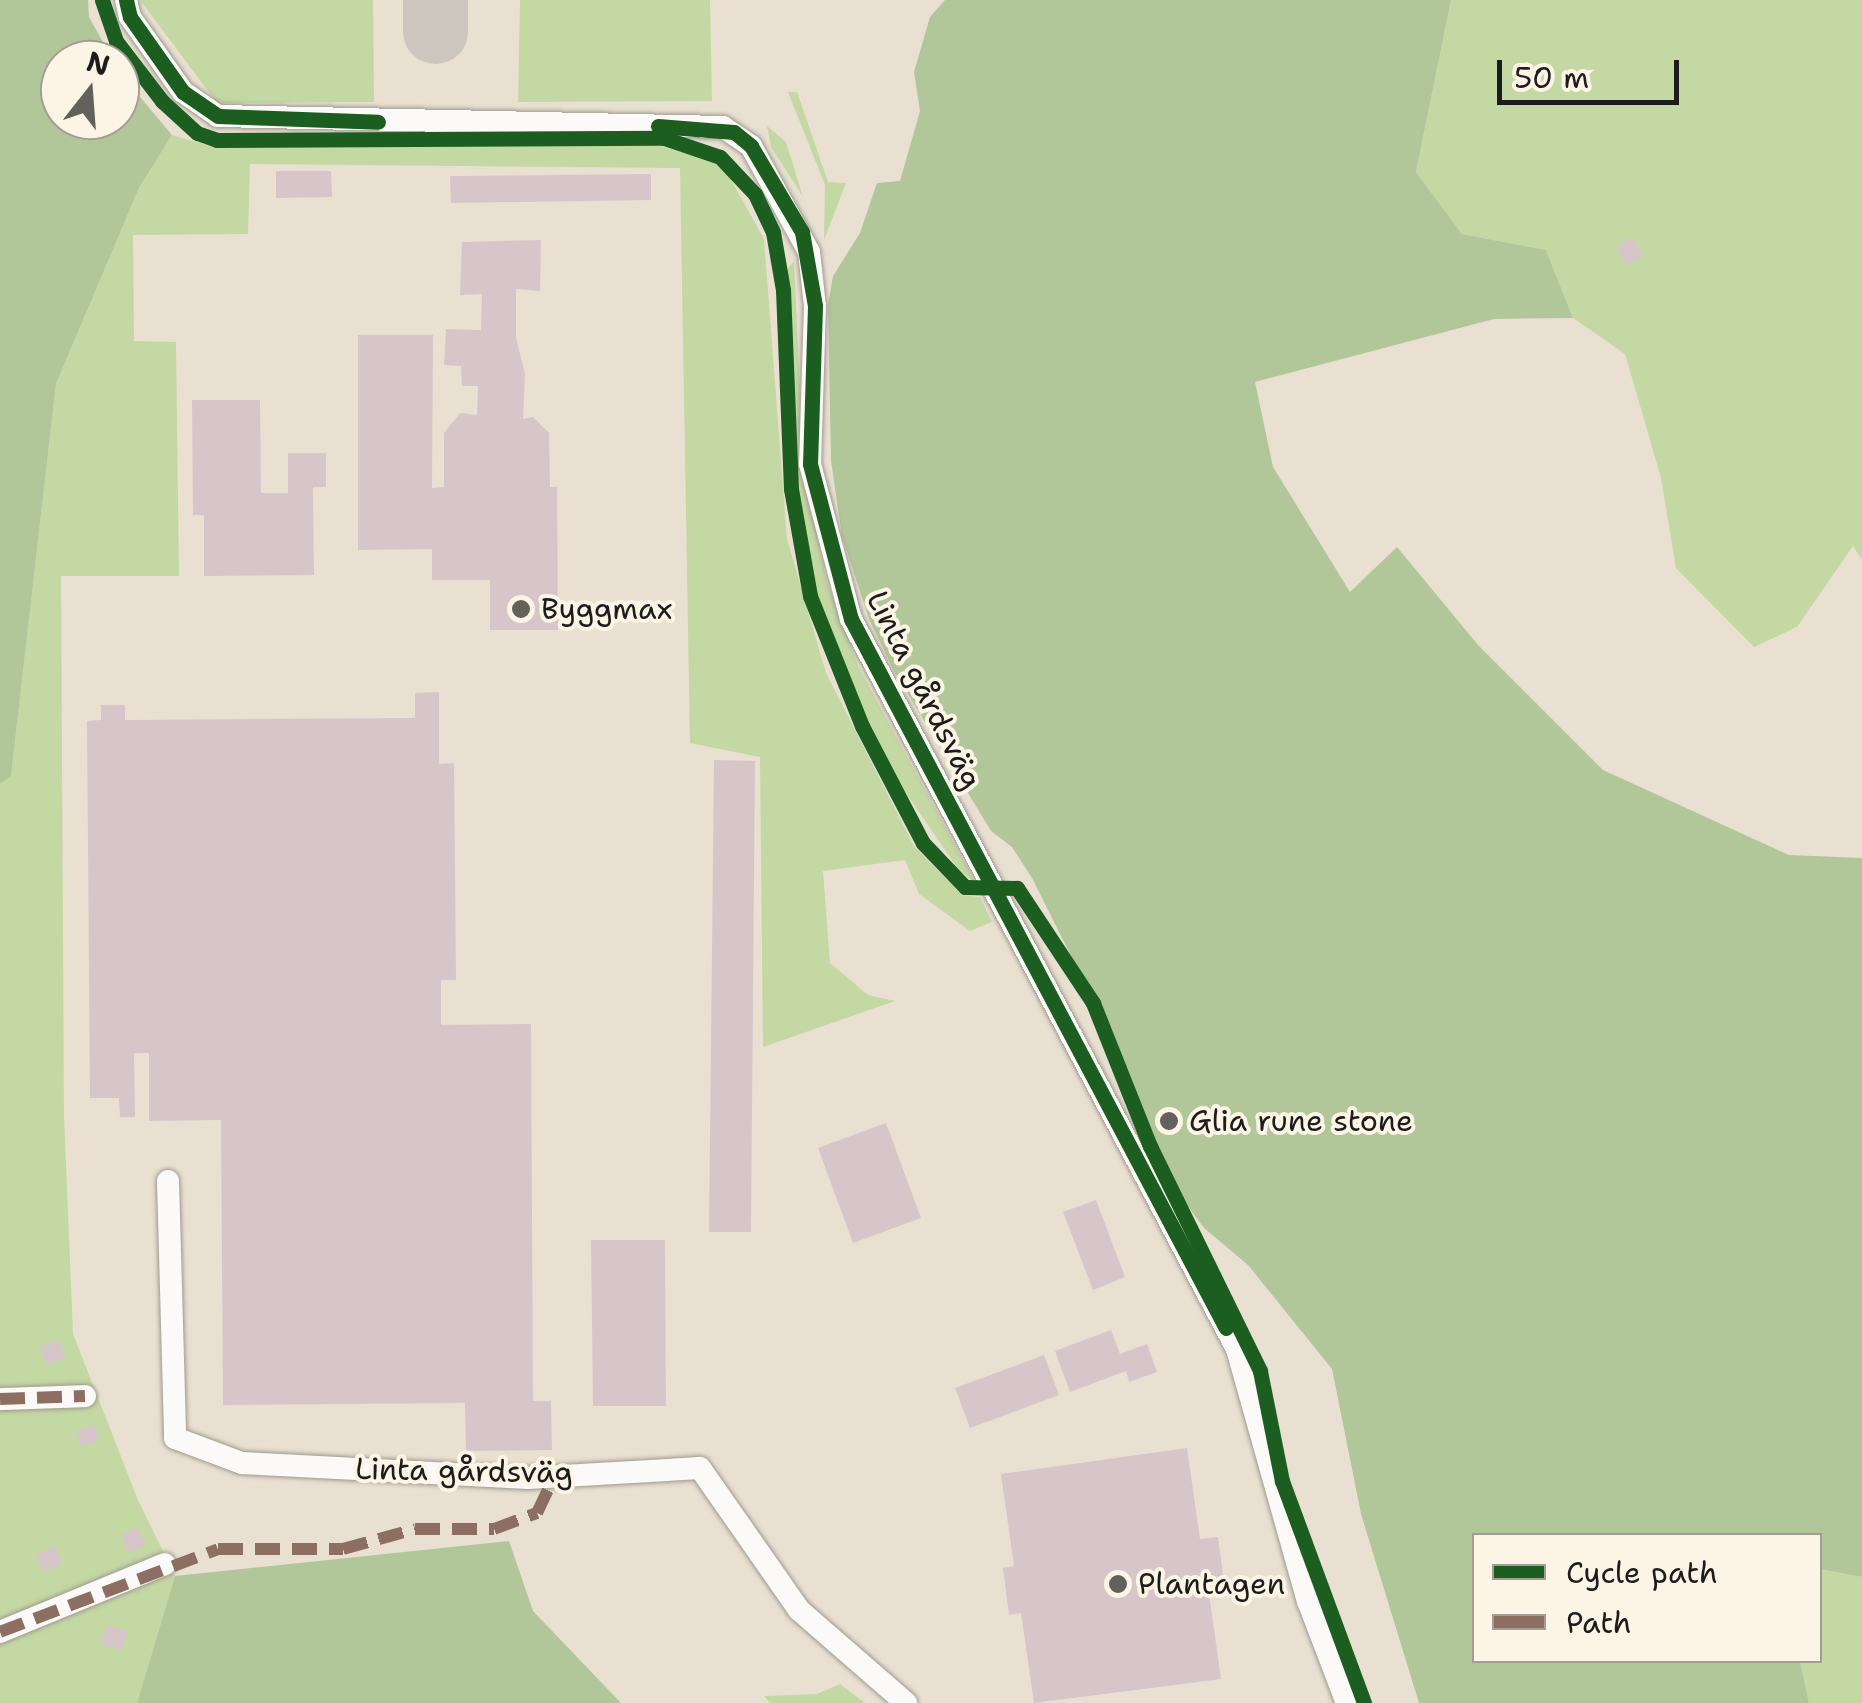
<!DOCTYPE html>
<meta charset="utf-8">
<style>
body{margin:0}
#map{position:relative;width:1862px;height:1703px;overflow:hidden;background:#e9e0d1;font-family:"Shantell Sans",sans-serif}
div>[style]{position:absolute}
.green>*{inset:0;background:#c4d8a3}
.forest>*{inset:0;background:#b1c79a}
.taxiway>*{height:65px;margin:-32.5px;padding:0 32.5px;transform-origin:32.5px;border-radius:32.5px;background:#ccc6be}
.building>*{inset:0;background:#d6c6c9}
.roads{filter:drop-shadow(0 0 2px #9f9a91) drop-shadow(0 0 2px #9f9a91)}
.street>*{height:22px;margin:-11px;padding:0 11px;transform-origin:11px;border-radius:11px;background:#fcfaf8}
.quiet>*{height:12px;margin-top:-6px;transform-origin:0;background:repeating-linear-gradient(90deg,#8d6e63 0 25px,transparent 0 37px)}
.cycleway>*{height:15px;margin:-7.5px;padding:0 7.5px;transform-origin:7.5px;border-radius:7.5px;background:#1b5e20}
.dots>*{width:28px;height:28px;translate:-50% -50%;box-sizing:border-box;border:5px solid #fcf5e5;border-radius:50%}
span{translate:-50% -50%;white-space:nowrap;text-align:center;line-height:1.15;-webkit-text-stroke:8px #fcf5e5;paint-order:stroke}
.poi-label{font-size:30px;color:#1c1c1c}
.left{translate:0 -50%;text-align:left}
.street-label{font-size:30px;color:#1c1c1c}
.legend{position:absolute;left:1472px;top:1533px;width:350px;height:130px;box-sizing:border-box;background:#fcf5e5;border:2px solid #a29e95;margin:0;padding:12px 18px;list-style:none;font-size:30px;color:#1c1c1c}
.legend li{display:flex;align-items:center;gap:20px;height:50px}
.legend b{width:50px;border:2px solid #a29e95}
.north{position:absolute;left:40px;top:40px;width:100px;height:100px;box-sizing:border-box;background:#fcf5e5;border:2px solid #a29e95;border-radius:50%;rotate:17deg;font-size:28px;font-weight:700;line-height:40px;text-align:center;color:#1c1c1c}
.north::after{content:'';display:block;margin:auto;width:35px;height:45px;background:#64615b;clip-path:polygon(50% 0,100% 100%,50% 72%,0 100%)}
.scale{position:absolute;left:1497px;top:60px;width:182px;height:45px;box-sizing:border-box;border:5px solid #1c1c1c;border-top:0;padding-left:12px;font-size:30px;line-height:35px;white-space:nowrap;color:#1c1c1c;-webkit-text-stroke:8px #fcf5e5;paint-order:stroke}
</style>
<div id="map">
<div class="green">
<i style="clip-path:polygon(140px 0,373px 0,374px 102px,217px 103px)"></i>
<i style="clip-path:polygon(520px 0,710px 0,712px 101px,518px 102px)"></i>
<i style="clip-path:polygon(1451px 0,1862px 0,1862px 560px,1853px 546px,1797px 627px,1754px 647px,1676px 568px,1661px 478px,1625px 354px,1573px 318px,1546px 250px,1462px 234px,1416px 172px)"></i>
<i style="clip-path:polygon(788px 92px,797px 92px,828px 182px,846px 183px,824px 240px,825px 185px)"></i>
<i style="clip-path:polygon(767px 126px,786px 142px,803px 197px,771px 147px)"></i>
<i style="clip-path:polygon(172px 135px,210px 146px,661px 146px,710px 160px,728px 174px,764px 239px,787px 539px,826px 673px,914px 846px,962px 895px,980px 897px,992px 922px,970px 931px,919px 894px,905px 860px,823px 871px,830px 963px,868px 995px,895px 1001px,763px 1047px,760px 757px,690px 743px,680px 168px,250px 164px,248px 234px,133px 235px,134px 341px,176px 342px,179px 576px,61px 576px,64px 1116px,73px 1334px,138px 1500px,175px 1576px,137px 1703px,0 1703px,0 784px,11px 775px,56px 384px,139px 188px)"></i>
<i style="clip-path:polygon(794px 261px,804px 476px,827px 582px,858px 666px,976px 884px,958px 869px,885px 762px,818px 620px,788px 471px,782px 276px)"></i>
<i style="clip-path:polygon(1820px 1569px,1862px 1577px,1862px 1703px,1809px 1703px,1800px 1661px,1820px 1660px)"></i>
<i style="clip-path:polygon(840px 1684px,865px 1703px,770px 1703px,764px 1696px,817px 1694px)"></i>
</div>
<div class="forest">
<i style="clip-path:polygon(0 0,88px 0,89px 17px,113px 60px,60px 60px,60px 120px,120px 120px,120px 73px,172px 135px,139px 188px,56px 384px,11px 776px,0 784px)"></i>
<i style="clip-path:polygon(945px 0,1451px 0,1416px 172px,1462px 234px,1546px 250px,1573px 318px,1494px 319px,1255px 382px,1273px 467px,1350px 592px,1397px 547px,1478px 645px,1603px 770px,1789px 855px,1862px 858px,1862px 1577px,1820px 1569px,1820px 1536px,1474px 1536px,1474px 1660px,1800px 1661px,1809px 1703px,1419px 1703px,1361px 1514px,1332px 1369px,1248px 1265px,1204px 1228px,1156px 1163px,1104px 1022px,1032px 878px,1012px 847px,991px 831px,894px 671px,869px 619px,842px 536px,831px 461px,828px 305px,833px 276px,860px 233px,877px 183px,900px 181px,920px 111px,914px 72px,930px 17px)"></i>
<i style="clip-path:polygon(509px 1541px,533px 1611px,621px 1703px,137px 1703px,175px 1576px)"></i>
</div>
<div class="taxiway">
<i style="left:435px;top:0;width:31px;rotate:90deg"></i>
</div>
<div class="building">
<i style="clip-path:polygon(276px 171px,331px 171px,332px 197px,276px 198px)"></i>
<i style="clip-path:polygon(651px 174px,651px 200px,451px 203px,450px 176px)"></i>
<i style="clip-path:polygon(1631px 236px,1643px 256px,1627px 265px,1616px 248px)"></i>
<i style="clip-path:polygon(541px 240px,540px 291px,516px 289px,516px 338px,525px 374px,523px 419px,533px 417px,549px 433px,550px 487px,557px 487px,558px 630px,490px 630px,490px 580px,432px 580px,432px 549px,358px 550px,358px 335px,433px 335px,432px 488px,444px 487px,444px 433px,460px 413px,477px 415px,478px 386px,462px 386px,461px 366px,444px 365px,446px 329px,481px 330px,482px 294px,460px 295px,462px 242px)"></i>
<i style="clip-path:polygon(192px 400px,260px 400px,261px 493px,288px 493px,288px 453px,326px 453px,326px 487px,313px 487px,314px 575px,204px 576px,204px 515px,193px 515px)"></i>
<i style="clip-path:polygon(439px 692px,439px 764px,454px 763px,456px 980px,441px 980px,441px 1025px,531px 1024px,533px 1401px,551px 1401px,552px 1450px,466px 1451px,465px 1403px,223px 1405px,221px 1120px,149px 1121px,149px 1053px,134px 1053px,135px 1117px,120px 1117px,119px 1098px,90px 1098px,87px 721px,101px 720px,101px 705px,125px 705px,125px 720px,415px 718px,415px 693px)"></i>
<i style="clip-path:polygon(714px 760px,755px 761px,751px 1232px,709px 1232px)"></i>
<i style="clip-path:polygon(886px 1123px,921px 1218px,853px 1243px,818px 1148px)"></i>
<i style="clip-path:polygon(1096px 1200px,1125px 1277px,1093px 1290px,1063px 1212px)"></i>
<i style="clip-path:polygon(591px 1240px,665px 1240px,666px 1406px,593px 1406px)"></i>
<i style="clip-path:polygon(1111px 1330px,1120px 1354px,1147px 1344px,1157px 1372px,1129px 1382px,1126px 1371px,1070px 1392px,1055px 1351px)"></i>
<i style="clip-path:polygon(59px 1340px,65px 1358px,46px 1364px,40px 1347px)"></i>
<i style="clip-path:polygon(1044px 1355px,1059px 1395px,970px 1428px,955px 1388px)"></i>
<i style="clip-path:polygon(94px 1425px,99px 1440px,81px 1447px,76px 1431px)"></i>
<i style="clip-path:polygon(1187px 1448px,1200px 1539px,1218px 1537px,1224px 1583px,1208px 1586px,1221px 1679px,1034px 1703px,1021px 1613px,1009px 1615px,1003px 1568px,1014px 1566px,1001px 1474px)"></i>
<i style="clip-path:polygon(138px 1528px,145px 1546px,128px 1552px,121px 1534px)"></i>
<i style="clip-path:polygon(55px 1546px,62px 1564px,43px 1572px,36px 1554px)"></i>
<i style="clip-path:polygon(106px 1625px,128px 1631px,122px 1650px,101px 1644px)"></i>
</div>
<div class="roads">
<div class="street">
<i style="left:126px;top:0;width:17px;rotate:77deg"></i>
<i style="left:130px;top:17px;width:92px;rotate:54.8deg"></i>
<i style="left:183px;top:92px;width:42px;rotate:34.4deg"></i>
<i style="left:218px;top:116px;width:505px;rotate:1.25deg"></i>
<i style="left:723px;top:127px;width:34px;rotate:34deg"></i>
<i style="left:751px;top:146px;width:121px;rotate:61.3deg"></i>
<i style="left:809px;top:252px;width:54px;rotate:83.7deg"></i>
<i style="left:815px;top:306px;width:158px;rotate:91.8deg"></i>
<i style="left:810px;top:464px;width:160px;rotate:75.2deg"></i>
<i style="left:851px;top:619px;width:826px;rotate:62.13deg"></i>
<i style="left:1237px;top:1349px;width:262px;rotate:74.3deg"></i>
<i style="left:1308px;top:1601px;width:109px;rotate:69.1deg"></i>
<i style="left:168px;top:1181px;width:257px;rotate:88.4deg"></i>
<i style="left:175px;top:1438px;width:72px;rotate:20.5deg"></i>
<i style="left:242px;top:1463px;width:286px;rotate:3deg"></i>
<i style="left:528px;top:1478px;width:172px;rotate:-3.3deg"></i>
<i style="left:700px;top:1468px;width:173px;rotate:55.1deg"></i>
<i style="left:799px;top:1610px;width:142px;rotate:41deg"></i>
<i style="left:0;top:1399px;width:85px;rotate:-2deg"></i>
<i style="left:0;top:1632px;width:178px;rotate:-22.4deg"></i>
</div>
</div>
<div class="quiet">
<i style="left:0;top:1399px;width:85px;rotate:-2deg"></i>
<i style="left:0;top:1632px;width:233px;rotate:-20.8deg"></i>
<i style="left:218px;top:1549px;width:125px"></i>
<i style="left:343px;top:1549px;width:75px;rotate:-15.5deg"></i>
<i style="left:415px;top:1529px;width:79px"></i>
<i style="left:494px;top:1529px;width:46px;rotate:-20.4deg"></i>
<i style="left:537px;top:1513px;width:42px;rotate:-64.7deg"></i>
</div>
<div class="cycleway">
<i style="left:102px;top:0;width:43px;rotate:71.1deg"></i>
<i style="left:116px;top:41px;width:76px;rotate:52.5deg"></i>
<i style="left:162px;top:101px;width:47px;rotate:42.4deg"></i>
<i style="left:197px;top:133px;width:21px;rotate:19deg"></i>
<i style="left:217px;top:140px;width:447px;rotate:-0.3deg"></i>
<i style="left:664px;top:138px;width:59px;rotate:18.7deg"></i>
<i style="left:720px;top:157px;width:51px;rotate:46.6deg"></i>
<i style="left:755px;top:194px;width:42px;rotate:64.7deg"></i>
<i style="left:773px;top:232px;width:59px;rotate:80.2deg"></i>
<i style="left:783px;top:290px;width:199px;rotate:87.7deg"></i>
<i style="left:791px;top:489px;width:109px;rotate:79.9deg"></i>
<i style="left:810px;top:596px;width:140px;rotate:68.2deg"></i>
<i style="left:862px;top:726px;width:132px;rotate:62.5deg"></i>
<i style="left:923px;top:843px;width:61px;rotate:46.3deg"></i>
<i style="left:965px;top:887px;width:52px;rotate:1.1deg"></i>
<i style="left:1017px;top:888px;width:138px;rotate:56.5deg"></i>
<i style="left:1093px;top:1003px;width:154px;rotate:68.3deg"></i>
<i style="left:1150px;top:1146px;width:250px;rotate:63.9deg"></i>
<i style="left:1260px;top:1371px;width:112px;rotate:78.7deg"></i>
<i style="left:1282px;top:1481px;width:237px;rotate:69.7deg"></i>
<i style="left:126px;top:0;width:17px;rotate:77deg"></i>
<i style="left:130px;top:17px;width:92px;rotate:54.8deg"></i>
<i style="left:183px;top:92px;width:42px;rotate:34.4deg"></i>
<i style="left:218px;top:116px;width:160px;rotate:2.1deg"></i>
<i style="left:658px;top:126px;width:76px;rotate:4.5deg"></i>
<i style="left:734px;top:132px;width:22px;rotate:39deg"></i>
<i style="left:751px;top:146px;width:100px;rotate:59.3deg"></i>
<i style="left:802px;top:232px;width:75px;rotate:80deg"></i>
<i style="left:815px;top:306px;width:158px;rotate:91.8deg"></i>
<i style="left:810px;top:464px;width:160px;rotate:75.2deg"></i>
<i style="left:851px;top:619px;width:802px;rotate:62.13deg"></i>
</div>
<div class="dots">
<i style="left:521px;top:609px;background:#64615b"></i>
<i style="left:1169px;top:1121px;background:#64615b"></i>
<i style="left:1118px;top:1584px;background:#64615b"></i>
</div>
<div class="poi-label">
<span class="left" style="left:541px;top:609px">Byggmax</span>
<span class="left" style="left:1189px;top:1121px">Glia rune stone</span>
<span class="left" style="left:1138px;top:1584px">Plantagen</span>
</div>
<div class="street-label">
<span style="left:924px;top:690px;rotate:63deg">Linta gårdsväg</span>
<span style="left:464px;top:1471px;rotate:1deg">Linta gårdsväg</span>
</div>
<ul class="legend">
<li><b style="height:12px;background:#1b5e20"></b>Cycle path</li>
<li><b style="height:12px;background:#8d6e63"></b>Path</li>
</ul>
<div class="north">N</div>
<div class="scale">50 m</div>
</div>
